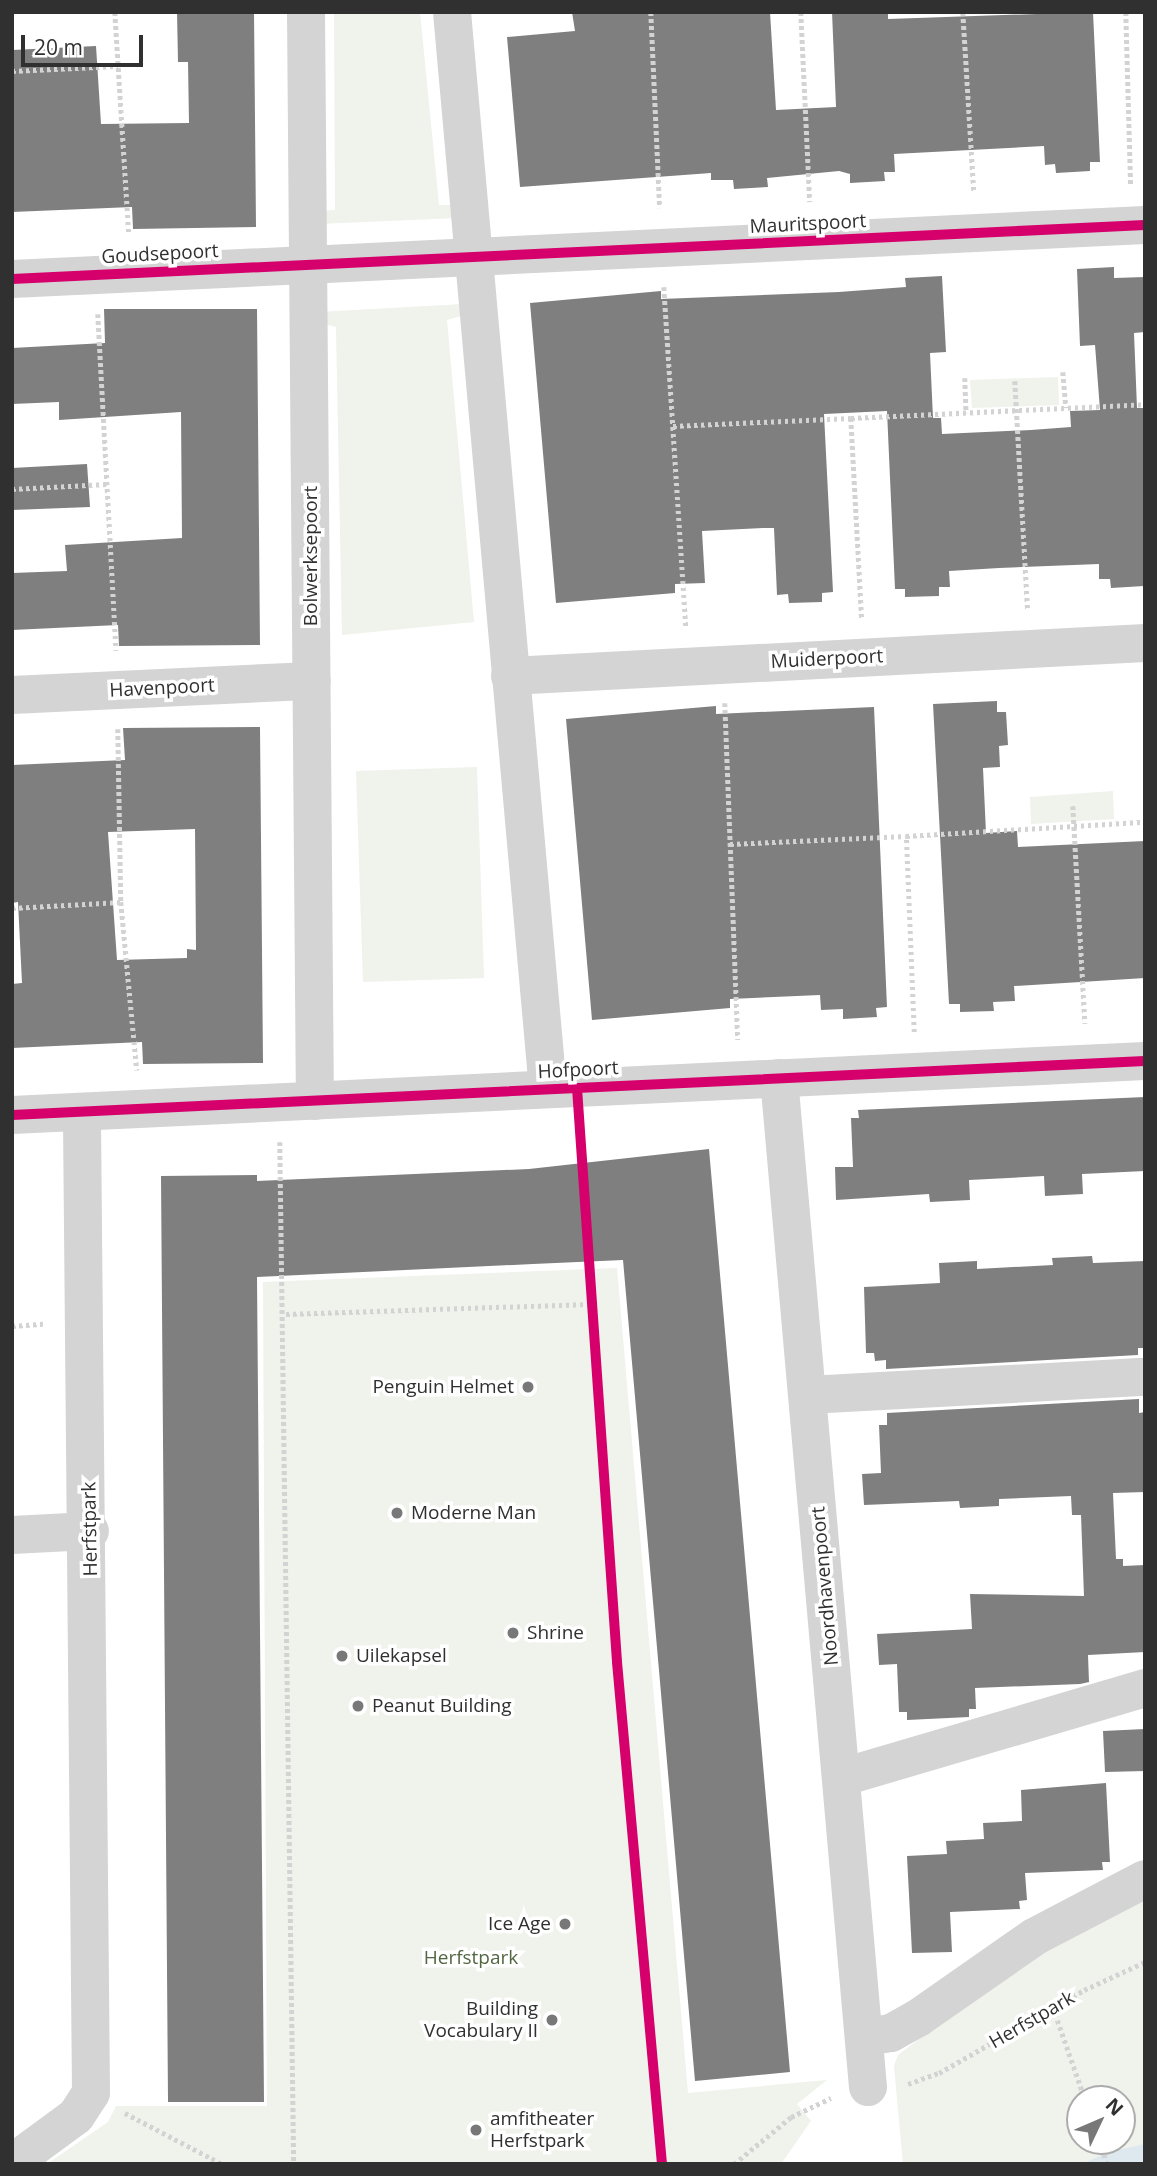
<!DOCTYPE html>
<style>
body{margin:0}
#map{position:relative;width:1157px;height:2176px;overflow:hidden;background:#fff;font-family:"Open Sans",sans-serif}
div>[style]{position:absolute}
.green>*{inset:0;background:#f0f2ec}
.water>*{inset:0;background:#dde8ef}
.building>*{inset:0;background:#7f7f7f}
.path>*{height:4.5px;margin-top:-2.25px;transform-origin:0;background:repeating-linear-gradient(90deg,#d3d3d3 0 3.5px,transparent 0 7px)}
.street>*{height:38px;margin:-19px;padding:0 19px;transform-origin:19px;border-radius:19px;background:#d4d4d4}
.cycleway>*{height:10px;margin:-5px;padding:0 5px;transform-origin:5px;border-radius:5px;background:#d6006c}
.dots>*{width:19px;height:19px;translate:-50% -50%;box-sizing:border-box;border:4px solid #fff;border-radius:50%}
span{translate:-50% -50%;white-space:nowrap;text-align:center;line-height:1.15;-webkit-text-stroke:7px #fff;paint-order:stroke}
.street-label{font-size:19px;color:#303030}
.poi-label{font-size:19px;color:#303030}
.right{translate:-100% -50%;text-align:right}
.left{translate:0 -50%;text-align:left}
.park-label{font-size:19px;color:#536742}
.frame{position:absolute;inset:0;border:14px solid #303030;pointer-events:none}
.north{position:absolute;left:1066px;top:2085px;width:70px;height:70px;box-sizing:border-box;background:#fff;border:2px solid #acacac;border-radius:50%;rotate:46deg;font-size:19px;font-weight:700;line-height:28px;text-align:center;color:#303030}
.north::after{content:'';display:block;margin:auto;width:24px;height:32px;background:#787878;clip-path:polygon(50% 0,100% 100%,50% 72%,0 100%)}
.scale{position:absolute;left:21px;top:35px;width:122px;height:32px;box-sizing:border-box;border:4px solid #303030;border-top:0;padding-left:9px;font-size:21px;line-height:24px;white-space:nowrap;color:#303030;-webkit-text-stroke:5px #fff;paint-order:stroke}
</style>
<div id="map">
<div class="green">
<i style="clip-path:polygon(334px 12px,420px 12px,439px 205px,458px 205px,457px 218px,318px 224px,318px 211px,335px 210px)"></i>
<i style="clip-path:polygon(462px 304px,465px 315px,447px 320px,474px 622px,342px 635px,336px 327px,320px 323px,319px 312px)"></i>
<i style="clip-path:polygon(1058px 377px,1059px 405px,972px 408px,970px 380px)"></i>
<i style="clip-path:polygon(477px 767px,484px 978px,363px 982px,356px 771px)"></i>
<i style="clip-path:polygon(1113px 791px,1114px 819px,1031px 824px,1030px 797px)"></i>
<i style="clip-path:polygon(617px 1268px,688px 2093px,827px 2080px,797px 2104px,811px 2121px,781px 2164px,47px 2164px,108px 2122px,116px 2106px,267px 2106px,263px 1282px)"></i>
<i style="clip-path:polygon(evenodd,1145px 1897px,1145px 2144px,1082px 2164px,903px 2164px,894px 2066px,898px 2055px,1021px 1962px,1145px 1897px,1080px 2099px,1122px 2099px,1122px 2141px,1080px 2141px,1080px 2099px)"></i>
</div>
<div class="water">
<i style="clip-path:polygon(1145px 2144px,1145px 2164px,1082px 2164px,1109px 2152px)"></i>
</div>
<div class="building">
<i style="clip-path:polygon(177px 12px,254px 12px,256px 227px,133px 229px,132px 207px,12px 212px,12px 50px,96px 46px,101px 124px,189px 123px,188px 62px,178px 62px)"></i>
<i style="clip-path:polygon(572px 12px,770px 12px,776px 110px,836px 107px,832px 12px,888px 12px,888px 19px,1093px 12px,1100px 162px,1090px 162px,1090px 171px,1056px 173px,1055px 164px,1045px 165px,1044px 146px,894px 154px,895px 172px,884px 172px,885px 181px,850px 183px,850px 174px,839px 171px,767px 178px,768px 187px,734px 189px,733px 180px,711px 180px,711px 173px,520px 187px,507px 37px,575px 31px)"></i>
<i style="clip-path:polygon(1114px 267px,1114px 278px,1145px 277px,1145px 332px,1134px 333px,1137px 408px,1145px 408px,1144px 586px,1111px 588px,1110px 579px,1099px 579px,1099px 564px,999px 568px,949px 571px,950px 587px,939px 587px,939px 596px,905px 597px,905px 589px,895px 589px,887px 411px,824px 414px,833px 592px,822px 593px,822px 602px,789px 603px,788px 594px,777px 595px,774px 528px,763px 528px,702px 531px,705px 583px,675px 584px,675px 593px,556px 603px,530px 303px,661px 291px,661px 299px,839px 292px,906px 287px,905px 278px,942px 276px,946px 352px,930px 353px,933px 418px,941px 418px,942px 434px,1031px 430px,1071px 427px,1070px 411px,1100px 410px,1095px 345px,1080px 346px,1077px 269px)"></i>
<i style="clip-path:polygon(104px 309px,257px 309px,260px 645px,119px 646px,118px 625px,12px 630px,12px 573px,67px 571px,65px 545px,182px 538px,181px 412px,59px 420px,59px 402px,12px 404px,12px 348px,105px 343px)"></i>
<i style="clip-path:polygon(87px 464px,90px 507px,12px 510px,12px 468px)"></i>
<i style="clip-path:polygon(997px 701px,997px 712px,1006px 712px,1008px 745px,999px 746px,1000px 767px,983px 768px,986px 833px,1017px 831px,1018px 847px,1145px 841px,1145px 978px,1014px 986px,1015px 1001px,993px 1002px,994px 1011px,960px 1012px,960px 1004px,949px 1004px,933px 704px)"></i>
<i style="clip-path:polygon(716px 706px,716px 714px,874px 707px,887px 1007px,876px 1008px,877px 1017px,843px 1019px,843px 1009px,821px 1010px,820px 995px,730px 999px,730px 1008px,592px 1020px,566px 719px)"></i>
<i style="clip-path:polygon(evenodd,260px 727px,263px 1063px,143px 1064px,142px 1042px,12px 1048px,12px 984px,22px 983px,18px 902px,12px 903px,12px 765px,125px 760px,123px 728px,260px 727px,195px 829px,196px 950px,187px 949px,187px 958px,117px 960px,108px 832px,195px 829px)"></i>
<i style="clip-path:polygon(1145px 1097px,1145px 1171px,1082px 1174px,1083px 1194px,1045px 1196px,1044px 1176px,969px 1180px,970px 1200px,930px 1202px,929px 1194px,836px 1200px,835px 1167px,853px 1167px,851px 1118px,859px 1118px,858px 1110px)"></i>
<i style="clip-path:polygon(709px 1149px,790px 2072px,695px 2081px,623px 1260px,533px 1264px,257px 1277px,264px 2102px,168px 2102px,161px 1176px,257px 1175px,257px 1181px,529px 1169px)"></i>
<i style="clip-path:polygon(1092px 1256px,1093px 1263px,1145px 1261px,1145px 1348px,1138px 1348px,1138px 1355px,886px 1369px,886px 1360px,875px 1361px,874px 1353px,866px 1353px,864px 1287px,940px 1283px,939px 1263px,977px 1261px,977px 1269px,1053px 1265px,1052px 1258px)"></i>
<i style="clip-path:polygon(1139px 1399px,1139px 1413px,1145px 1412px,1145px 1492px,1113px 1493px,1116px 1559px,1123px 1559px,1123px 1566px,1145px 1565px,1145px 1652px,1088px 1655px,1089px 1682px,1080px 1684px,975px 1688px,976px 1709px,969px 1709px,969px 1717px,907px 1720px,907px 1712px,899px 1712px,897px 1664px,879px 1665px,877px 1634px,972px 1629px,970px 1594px,1084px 1596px,1081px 1515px,1072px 1515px,1071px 1496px,999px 1499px,999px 1506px,960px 1508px,959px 1501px,864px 1505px,862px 1474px,881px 1473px,879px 1425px,887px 1425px,887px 1413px)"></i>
<i style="clip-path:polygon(1145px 1729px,1145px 1771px,1105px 1772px,1103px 1731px)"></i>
<i style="clip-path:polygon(1106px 1783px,1110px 1862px,1102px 1862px,1103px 1870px,1025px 1873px,1027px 1900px,1019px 1901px,1020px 1909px,950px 1912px,952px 1952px,912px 1953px,907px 1856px,947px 1854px,946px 1841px,984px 1839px,983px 1823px,1022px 1821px,1021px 1790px)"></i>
</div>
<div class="path">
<i style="left:115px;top:12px;width:221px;rotate:86.4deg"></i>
<i style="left:651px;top:12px;width:196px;rotate:87.4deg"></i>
<i style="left:801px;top:12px;width:190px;rotate:87.3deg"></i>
<i style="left:963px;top:12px;width:181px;rotate:86.5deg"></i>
<i style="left:1126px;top:12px;width:174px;rotate:88.4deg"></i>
<i style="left:12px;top:71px;width:106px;rotate:-2.7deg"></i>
<i style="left:664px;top:287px;width:341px;rotate:86.3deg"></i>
<i style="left:98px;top:314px;width:337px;rotate:86.9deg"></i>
<i style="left:1063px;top:372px;width:36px;rotate:85deg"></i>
<i style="left:965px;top:378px;width:35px;rotate:88deg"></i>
<i style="left:1015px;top:381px;width:230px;rotate:86.8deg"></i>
<i style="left:851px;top:418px;width:294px;rotate:-2.7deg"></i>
<i style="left:673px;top:426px;width:178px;rotate:-2.6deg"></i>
<i style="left:851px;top:418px;width:200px;rotate:86.9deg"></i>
<i style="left:12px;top:489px;width:95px;rotate:-3deg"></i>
<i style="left:725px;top:703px;width:337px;rotate:87.8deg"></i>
<i style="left:118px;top:729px;width:173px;rotate:89deg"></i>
<i style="left:121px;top:902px;width:169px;rotate:84.6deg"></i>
<i style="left:1073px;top:806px;width:218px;rotate:86.8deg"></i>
<i style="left:730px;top:844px;width:176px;rotate:-2.6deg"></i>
<i style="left:12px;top:908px;width:109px;rotate:-3.2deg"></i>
<i style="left:914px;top:1032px;width:196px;rotate:-92.3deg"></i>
<i style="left:906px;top:836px;width:239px;rotate:-3.4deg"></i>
<i style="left:280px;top:1142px;width:1022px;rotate:89.22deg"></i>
<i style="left:286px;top:1314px;width:304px;rotate:-1.9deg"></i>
<i style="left:12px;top:1326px;width:31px;rotate:-4deg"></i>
<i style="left:1053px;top:2007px;width:97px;rotate:70.8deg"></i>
<i style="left:908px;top:2084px;width:33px;rotate:-20deg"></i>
<i style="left:939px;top:2073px;width:167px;rotate:-29.8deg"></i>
<i style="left:1084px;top:1990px;width:67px;rotate:-24.7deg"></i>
<i style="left:125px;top:2113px;width:110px;rotate:27.7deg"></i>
<i style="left:1100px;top:2141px;width:24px;rotate:73deg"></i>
<i style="left:734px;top:2164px;width:74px;rotate:-39.5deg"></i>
<i style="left:791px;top:2117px;width:44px;rotate:-25.4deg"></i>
</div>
<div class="street">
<i style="left:306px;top:12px;width:1089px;rotate:89.53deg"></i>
<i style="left:452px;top:12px;width:1081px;rotate:84.91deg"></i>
<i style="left:12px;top:279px;width:1134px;rotate:-2.73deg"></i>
<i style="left:510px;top:676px;width:636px;rotate:-2.97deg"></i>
<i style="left:12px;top:695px;width:300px;rotate:-2.7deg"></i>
<i style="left:779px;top:1078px;width:1013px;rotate:84.96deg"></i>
<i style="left:12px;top:1115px;width:1134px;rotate:-2.73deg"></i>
<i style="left:808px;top:1395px;width:337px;rotate:-3.1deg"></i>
<i style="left:12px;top:1535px;width:78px;rotate:-2.9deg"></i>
<i style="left:843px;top:1777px;width:315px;rotate:-16.4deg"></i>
<i style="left:866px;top:2037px;width:25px;rotate:-9deg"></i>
<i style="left:891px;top:2033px;width:31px;rotate:-29deg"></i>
<i style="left:918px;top:2018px;width:141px;rotate:-34.9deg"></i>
<i style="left:1034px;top:1937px;width:125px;rotate:-27.6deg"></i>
<i style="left:12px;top:2163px;width:79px;rotate:-36.3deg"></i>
<i style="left:76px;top:2116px;width:27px;rotate:-57deg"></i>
<i style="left:91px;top:2093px;width:981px;rotate:-90.53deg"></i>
</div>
<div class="cycleway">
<i style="left:12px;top:279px;width:1134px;rotate:-2.73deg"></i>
<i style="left:577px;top:1088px;width:575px;rotate:86.01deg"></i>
<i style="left:617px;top:1662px;width:504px;rotate:84.88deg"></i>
<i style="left:12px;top:1115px;width:1134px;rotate:-2.73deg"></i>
</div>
<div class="dots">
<i style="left:528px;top:1387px;background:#787878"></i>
<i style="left:397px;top:1513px;background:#787878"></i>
<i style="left:513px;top:1633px;background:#787878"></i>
<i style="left:342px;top:1656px;background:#787878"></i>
<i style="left:358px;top:1706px;background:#787878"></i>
<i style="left:565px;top:1924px;background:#787878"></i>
<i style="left:552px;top:2020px;background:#787878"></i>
<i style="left:476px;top:2130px;background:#787878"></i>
</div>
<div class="street-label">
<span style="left:808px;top:224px;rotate:-3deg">Mauritspoort</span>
<span style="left:160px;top:254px;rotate:-3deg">Goudsepoort</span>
<span style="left:311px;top:556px;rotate:-90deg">Bolwerksepoort</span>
<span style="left:827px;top:659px;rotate:-3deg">Muiderpoort</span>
<span style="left:162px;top:688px;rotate:-3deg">Havenpoort</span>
<span style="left:578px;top:1070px;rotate:-3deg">Hofpoort</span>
<span style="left:90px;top:1529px;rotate:-91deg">Herfstpark</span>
<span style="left:825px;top:1586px;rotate:-95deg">Noordhavenpoort</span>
<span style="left:1032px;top:2020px;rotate:-30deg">Herfstpark</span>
</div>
<div class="poi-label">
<span class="right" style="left:514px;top:1387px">Penguin Helmet</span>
<span class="left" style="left:411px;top:1513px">Moderne Man</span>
<span class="left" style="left:527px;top:1633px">Shrine</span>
<span class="left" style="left:356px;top:1656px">Uilekapsel</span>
<span class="left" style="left:372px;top:1706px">Peanut Building</span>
<span class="right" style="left:551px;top:1924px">Ice Age</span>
<span class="right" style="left:538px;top:2020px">Building<br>Vocabulary II</span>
<span class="left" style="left:490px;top:2130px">amfitheater<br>Herfstpark</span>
</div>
<div class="park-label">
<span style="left:471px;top:1958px">Herfstpark</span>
</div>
<div class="frame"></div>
<div class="north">N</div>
<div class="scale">20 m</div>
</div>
